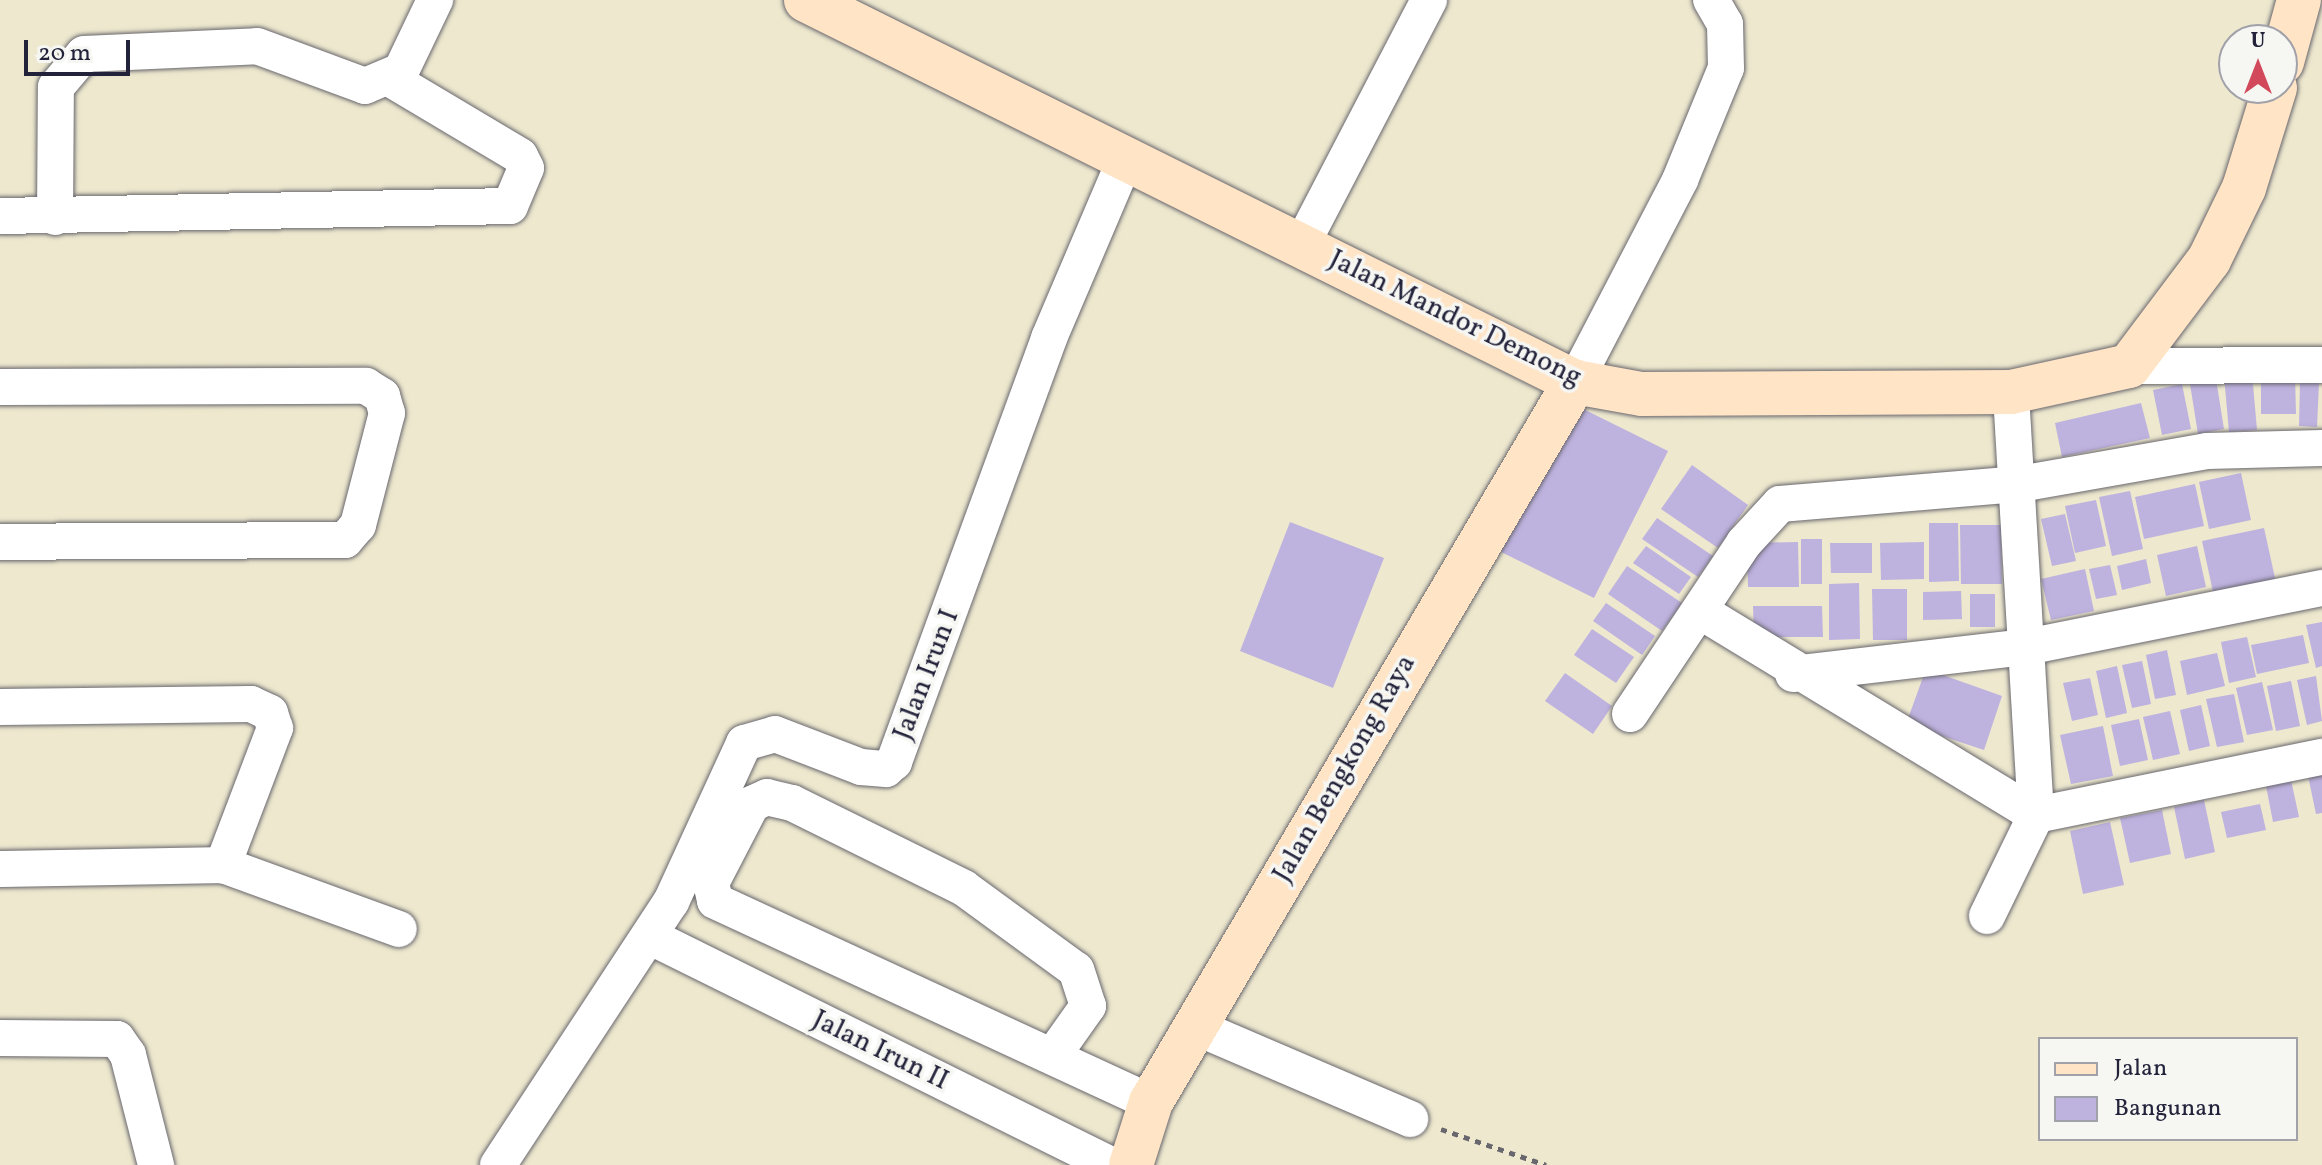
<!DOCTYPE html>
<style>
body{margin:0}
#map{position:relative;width:2322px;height:1165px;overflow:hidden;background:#ede8ce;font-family:Vollkorn,serif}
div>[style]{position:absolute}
.building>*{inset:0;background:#beb2df}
.path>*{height:5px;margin-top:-2.5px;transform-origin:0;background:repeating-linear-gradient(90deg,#69676e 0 6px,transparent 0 12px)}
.roads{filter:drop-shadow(0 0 2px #69676e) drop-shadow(0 0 2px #69676e)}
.street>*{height:36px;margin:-18px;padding:0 18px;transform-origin:18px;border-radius:18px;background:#fff}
.secondary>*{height:44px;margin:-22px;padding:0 22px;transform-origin:22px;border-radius:22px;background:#ffe4c6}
span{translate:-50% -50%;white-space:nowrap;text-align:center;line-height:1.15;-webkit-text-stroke:7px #f6f6f2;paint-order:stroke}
.street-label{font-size:28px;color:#22223b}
.legend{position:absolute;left:2038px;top:1037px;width:260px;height:104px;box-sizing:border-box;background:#f6f6f2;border:2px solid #a1a1a9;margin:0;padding:10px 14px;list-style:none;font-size:24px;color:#22223b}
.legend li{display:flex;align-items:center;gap:16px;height:40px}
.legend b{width:40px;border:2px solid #a1a1a9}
.north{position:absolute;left:2218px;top:24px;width:80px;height:80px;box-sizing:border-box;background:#f6f6f2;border:2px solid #a1a1a9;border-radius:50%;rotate:0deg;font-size:22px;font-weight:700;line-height:32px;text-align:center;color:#22223b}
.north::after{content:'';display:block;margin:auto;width:28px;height:36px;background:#d1495b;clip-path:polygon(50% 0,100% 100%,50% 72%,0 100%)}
.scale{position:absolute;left:24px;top:40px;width:106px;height:36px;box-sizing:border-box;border:4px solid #22223b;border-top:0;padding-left:10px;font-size:24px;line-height:28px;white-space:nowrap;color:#22223b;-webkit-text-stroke:6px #f6f6f2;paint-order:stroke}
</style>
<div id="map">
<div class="building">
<i style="clip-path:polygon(2252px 373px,2257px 430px,2229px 432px,2224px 376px)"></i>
<i style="clip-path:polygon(2261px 375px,2295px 375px,2296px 414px,2261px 414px)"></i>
<i style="clip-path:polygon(2216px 379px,2224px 429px,2198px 434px,2190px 384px)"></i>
<i style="clip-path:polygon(2300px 382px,2319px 383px,2317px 427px,2299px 426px)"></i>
<i style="clip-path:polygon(2182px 384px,2191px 429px,2162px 435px,2153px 390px)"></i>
<i style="clip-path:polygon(1567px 401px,1668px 451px,1594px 598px,1493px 548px)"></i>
<i style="clip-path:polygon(2141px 403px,2150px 438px,2062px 457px,2055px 423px)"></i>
<i style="clip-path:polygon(1692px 465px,1748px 505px,1718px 548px,1661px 509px)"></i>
<i style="clip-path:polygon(2241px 473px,2251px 520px,2209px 529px,2199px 482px)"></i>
<i style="clip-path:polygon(2195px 484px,2204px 526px,2144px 539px,2135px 497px)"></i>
<i style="clip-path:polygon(2130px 491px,2143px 549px,2112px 556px,2099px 497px)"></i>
<i style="clip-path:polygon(2096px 500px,2106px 546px,2075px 553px,2065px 506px)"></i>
<i style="clip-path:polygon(2065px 514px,2076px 561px,2052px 566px,2041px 519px)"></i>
<i style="clip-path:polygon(1657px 518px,1713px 556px,1698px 577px,1642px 539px)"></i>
<i style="clip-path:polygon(1290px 522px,1384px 558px,1333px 688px,1240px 651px)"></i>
<i style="clip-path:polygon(1929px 523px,1958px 523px,1959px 581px,1929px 582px)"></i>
<i style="clip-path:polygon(1960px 525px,2001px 525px,2002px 584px,1961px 584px)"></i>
<i style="clip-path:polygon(2264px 528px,2277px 587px,2215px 601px,2202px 541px)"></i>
<i style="clip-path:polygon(1801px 539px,1822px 539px,1822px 584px,1801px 584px)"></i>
<i style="clip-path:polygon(1798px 542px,1799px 587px,1748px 587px,1747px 543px)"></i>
<i style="clip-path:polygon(1924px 542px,1924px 579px,1881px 580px,1880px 543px)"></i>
<i style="clip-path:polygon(1830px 543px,1872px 543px,1872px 573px,1831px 573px)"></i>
<i style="clip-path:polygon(1646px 546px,1691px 577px,1679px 594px,1633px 563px)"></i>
<i style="clip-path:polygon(2197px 546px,2206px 587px,2166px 596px,2157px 555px)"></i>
<i style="clip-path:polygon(2146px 559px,2151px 583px,2122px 590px,2117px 566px)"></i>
<i style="clip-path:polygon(2110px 565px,2117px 595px,2096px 599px,2089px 569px)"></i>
<i style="clip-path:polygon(1627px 566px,1682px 603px,1662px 631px,1608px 594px)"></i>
<i style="clip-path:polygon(2085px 569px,2094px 611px,2051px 620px,2041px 579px)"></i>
<i style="clip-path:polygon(1859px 583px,1860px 639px,1829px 640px,1829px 584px)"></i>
<i style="clip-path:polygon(1872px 589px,1907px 589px,1907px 640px,1873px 640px)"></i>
<i style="clip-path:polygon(1961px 591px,1962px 619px,1923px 620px,1923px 592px)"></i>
<i style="clip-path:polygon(1970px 594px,1995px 594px,1995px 627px,1970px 627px)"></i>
<i style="clip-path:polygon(1606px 603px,1655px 636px,1642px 655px,1593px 621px)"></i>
<i style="clip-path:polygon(1753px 606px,1822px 606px,1823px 637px,1754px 637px)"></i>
<i style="clip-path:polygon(2322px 622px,2322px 666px,2316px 668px,2306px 625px)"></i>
<i style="clip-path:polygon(1592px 629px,1634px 657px,1616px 683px,1574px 655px)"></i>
<i style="clip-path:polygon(2303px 635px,2309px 663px,2257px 674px,2251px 645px)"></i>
<i style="clip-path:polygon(2247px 637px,2256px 677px,2229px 683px,2221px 642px)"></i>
<i style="clip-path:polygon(2167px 650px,2176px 695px,2155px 699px,2146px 655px)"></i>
<i style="clip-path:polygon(2217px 653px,2225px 686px,2187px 695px,2180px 661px)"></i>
<i style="clip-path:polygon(2142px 661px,2151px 704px,2132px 708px,2122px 665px)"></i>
<i style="clip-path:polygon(2117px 666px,2127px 713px,2106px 718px,2096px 671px)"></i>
<i style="clip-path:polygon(1926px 669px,2002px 696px,1984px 750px,1906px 724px)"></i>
<i style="clip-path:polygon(1565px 673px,1612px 706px,1593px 734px,1545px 701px)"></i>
<i style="clip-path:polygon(2316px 676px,2322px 721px,2307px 725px,2297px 680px)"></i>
<i style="clip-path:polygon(2090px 678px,2098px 715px,2072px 721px,2063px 683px)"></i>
<i style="clip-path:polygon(2291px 681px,2300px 726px,2276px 731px,2267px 686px)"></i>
<i style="clip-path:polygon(2262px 682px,2273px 730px,2247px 735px,2236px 688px)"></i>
<i style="clip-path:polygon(2234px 694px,2244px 742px,2217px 747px,2206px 699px)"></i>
<i style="clip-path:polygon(2201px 705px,2210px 746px,2189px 751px,2180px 710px)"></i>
<i style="clip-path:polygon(2170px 711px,2180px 754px,2153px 760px,2143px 717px)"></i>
<i style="clip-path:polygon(2139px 719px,2148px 760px,2120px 766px,2111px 725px)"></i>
<i style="clip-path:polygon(2103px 726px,2113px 776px,2071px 784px,2060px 735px)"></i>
<i style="clip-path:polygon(2322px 768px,2322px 813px,2316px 814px,2307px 771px)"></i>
<i style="clip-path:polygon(2291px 780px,2299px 817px,2273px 822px,2266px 786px)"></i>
<i style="clip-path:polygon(2204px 800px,2215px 852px,2185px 859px,2174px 807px)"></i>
<i style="clip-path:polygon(2260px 804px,2266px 830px,2227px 838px,2221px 812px)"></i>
<i style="clip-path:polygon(2162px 810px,2171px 854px,2130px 863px,2120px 818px)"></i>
<i style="clip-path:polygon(2110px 822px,2124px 885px,2083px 894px,2070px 831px)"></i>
</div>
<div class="path">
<i style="left:1441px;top:1129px;width:111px;rotate:18.9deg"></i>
</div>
<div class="roads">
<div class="street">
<i style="left:0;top:216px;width:510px;rotate:-1.12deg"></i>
<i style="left:510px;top:206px;width:41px;rotate:-67.2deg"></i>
<i style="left:526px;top:168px;width:13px;rotate:-117deg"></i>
<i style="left:520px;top:156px;width:150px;rotate:-149.2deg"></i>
<i style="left:55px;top:217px;width:130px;rotate:-89.6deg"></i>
<i style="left:56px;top:87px;width:43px;rotate:-49.7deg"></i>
<i style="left:84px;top:54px;width:173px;rotate:-2.6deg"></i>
<i style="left:257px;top:46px;width:115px;rotate:20.3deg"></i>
<i style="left:365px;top:86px;width:39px;rotate:-23deg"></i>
<i style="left:401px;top:71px;width:79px;rotate:-64.4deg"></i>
<i style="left:1302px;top:244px;width:275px;rotate:-62.5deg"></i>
<i style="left:2129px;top:366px;width:193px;rotate:-0.3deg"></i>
<i style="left:1575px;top:382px;width:228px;rotate:-62.5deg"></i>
<i style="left:1680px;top:180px;width:121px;rotate:-67.7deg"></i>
<i style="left:1726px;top:68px;width:44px;rotate:-91.3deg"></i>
<i style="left:1725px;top:24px;width:28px;rotate:-120deg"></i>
<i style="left:0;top:387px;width:366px;rotate:-0.2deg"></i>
<i style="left:366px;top:386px;width:19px;rotate:32deg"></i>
<i style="left:382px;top:396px;width:18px;rotate:74deg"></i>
<i style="left:387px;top:413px;width:116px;rotate:104.5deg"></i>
<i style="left:358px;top:525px;width:20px;rotate:131deg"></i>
<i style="left:345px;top:540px;width:345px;rotate:179.7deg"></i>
<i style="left:1700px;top:611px;width:393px;rotate:31.3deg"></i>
<i style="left:2036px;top:815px;width:292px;rotate:-11.5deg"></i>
<i style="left:1793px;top:674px;width:235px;rotate:-6.6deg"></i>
<i style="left:2026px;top:647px;width:302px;rotate:-11.3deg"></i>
<i style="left:0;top:707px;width:251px;rotate:-0.7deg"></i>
<i style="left:251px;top:704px;width:21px;rotate:25deg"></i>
<i style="left:270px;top:713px;width:16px;rotate:72deg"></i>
<i style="left:275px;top:728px;width:147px;rotate:110.8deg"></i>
<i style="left:1630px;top:714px;width:206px;rotate:-56.3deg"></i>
<i style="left:1744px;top:543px;width:53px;rotate:-47.3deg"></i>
<i style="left:1780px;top:504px;width:241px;rotate:-4.8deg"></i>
<i style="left:2020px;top:484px;width:190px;rotate:-10deg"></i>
<i style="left:2207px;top:451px;width:115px;rotate:-1.5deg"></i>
<i style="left:0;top:869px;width:223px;rotate:-1deg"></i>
<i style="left:223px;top:865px;width:187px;rotate:20deg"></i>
<i style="left:1987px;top:916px;width:112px;rotate:-64.1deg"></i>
<i style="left:2036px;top:815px;width:424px;rotate:-93.4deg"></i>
<i style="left:649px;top:936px;width:516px;rotate:26.37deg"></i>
<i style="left:1198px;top:1028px;width:231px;rotate:23.2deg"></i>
<i style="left:0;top:1038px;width:117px;rotate:0.5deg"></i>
<i style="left:117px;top:1039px;width:19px;rotate:55deg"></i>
<i style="left:128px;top:1055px;width:114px;rotate:75.7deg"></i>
<i style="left:1054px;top:1054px;width:59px;rotate:-54.7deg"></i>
<i style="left:1088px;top:1006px;width:38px;rotate:-108deg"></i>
<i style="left:1076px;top:970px;width:139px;rotate:-143.8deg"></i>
<i style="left:964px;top:888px;width:192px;rotate:-153.7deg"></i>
<i style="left:792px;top:803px;width:26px;rotate:-167deg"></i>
<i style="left:767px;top:797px;width:17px;rotate:155deg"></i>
<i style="left:752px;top:804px;width:89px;rotate:117.4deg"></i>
<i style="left:711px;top:883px;width:18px;rotate:77deg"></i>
<i style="left:715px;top:901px;width:480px;rotate:24.8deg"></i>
<i style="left:498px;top:1165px;width:315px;rotate:-56.7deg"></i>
<i style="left:671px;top:902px;width:175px;rotate:-65.3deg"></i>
<i style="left:744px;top:743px;width:32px;rotate:-16deg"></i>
<i style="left:775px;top:734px;width:92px;rotate:21deg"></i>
<i style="left:861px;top:767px;width:25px;rotate:5deg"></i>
<i style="left:886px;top:769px;width:11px;rotate:-41deg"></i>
<i style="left:894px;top:762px;width:451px;rotate:-69.9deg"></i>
<i style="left:1049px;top:338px;width:194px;rotate:-66.9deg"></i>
</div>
<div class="secondary">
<i style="left:806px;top:0;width:859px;rotate:26.42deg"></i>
<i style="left:1575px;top:382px;width:68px;rotate:10.2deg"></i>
<i style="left:1642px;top:394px;width:369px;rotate:-0.3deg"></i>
<i style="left:2011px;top:392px;width:121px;rotate:-12.4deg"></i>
<i style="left:2129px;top:366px;width:133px;rotate:-53deg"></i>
<i style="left:2209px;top:260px;width:80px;rotate:-64.1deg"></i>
<i style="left:2244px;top:188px;width:105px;rotate:-72.8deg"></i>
<i style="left:2282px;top:62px;width:64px;rotate:-74.7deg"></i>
<i style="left:1131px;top:1165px;width:66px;rotate:-72.4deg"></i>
<i style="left:1151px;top:1102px;width:836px;rotate:-59.51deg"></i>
</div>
</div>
<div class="street-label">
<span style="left:1455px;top:319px;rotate:26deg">Jalan Mandor Demong</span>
<span style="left:927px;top:675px;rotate:-69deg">Jalan Irun I</span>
<span style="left:1345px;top:769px;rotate:-60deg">Jalan Bengkong Raya</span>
<span style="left:880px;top:1051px;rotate:26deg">Jalan Irun II</span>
</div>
<ul class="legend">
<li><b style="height:10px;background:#ffe4c6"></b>Jalan</li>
<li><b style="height:22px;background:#beb2df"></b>Bangunan</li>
</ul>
<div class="north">U</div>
<div class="scale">20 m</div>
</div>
